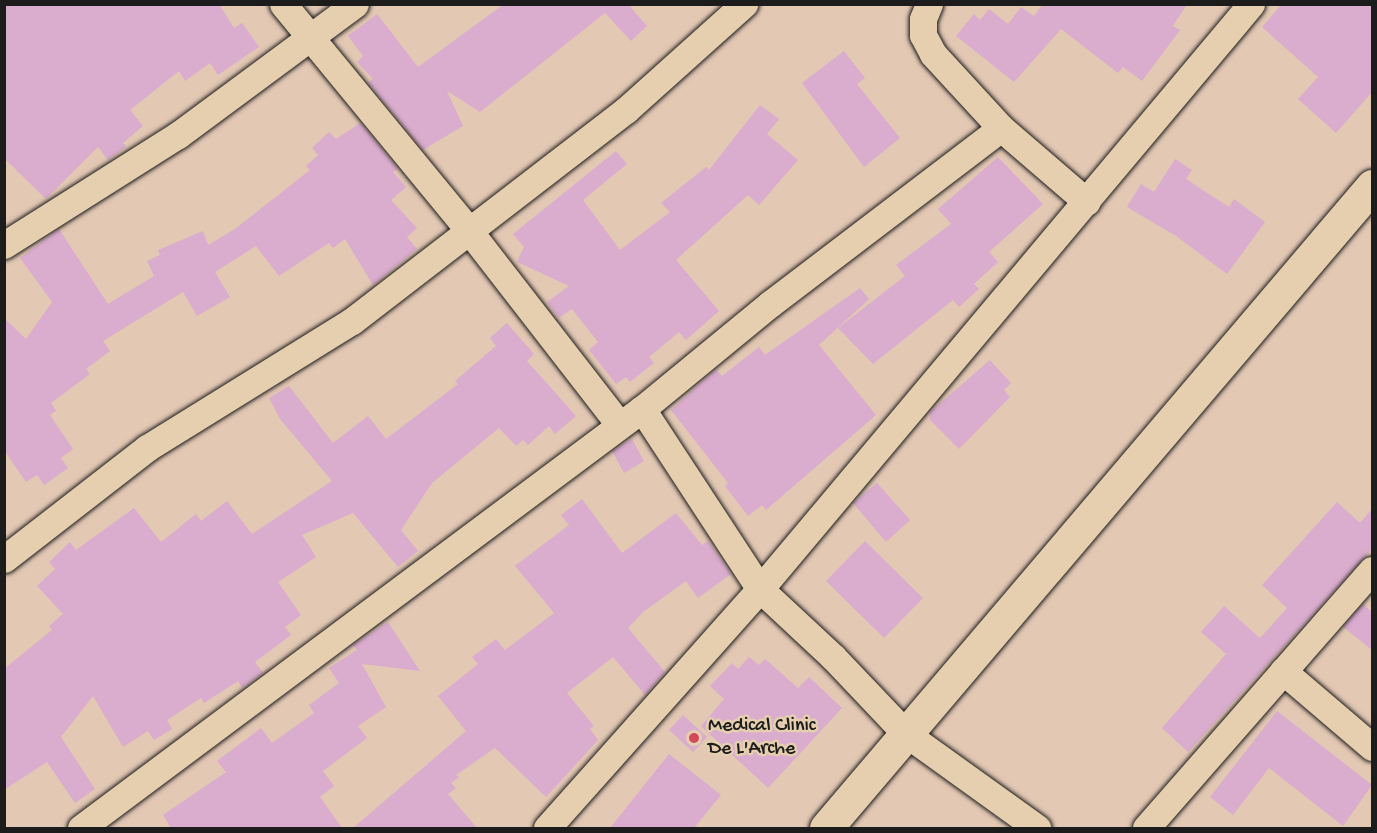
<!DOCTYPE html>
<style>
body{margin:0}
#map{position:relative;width:1377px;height:833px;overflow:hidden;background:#e3c8b4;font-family:"Gochi Hand",sans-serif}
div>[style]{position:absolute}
.building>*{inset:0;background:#daacce}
.roads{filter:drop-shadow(0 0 2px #1c1c1c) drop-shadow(0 0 2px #1c1c1c)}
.street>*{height:27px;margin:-13.5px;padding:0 13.5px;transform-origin:13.5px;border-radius:13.5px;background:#e5cfae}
.secondary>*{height:33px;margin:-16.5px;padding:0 16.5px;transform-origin:16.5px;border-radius:16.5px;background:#e5cfae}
.dots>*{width:16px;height:16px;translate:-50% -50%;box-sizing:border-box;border:3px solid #e5cfae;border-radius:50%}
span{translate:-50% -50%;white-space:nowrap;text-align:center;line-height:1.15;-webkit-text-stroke:5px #e5cfae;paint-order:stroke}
.poi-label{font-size:20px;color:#1c1c1c}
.left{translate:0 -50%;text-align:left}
.frame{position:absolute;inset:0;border:6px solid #1c1c1c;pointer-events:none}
</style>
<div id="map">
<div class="building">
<i style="clip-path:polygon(4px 4px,219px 4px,234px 28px,242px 23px,259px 47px,218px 75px,210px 63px,185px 81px,179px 71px,130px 110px,143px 126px,123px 143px,126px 147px,108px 160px,98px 147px,46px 199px,4px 158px)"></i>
<i style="clip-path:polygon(504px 4px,628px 4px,647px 26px,631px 41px,605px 13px,480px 112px,447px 91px,463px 126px,423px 150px,368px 82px,373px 79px,357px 62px,363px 56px,348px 36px,377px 14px,418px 67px)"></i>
<i style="clip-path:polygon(1043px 4px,1187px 4px,1173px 26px,1180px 30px,1142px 81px,1123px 67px,1118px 73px,1061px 29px,1014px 82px,956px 36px,974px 14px,980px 20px,989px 9px,1008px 24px,1021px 7px,1034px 16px)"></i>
<i style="clip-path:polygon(1282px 4px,1372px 4px,1372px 92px,1336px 133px,1298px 99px,1318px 77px,1262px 27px)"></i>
<i style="clip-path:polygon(844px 51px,865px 78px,857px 84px,900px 138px,864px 167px,802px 83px)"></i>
<i style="clip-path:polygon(760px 105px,779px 119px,767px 134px,798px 160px,759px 205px,748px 195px,676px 260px,719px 311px,686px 340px,679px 332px,649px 357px,654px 363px,630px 382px,626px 377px,616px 384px,589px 350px,598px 342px,572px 309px,559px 318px,547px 302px,569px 286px,517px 262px,524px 247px,513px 234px,616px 151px,627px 164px,583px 200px,620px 250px,670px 212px,661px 203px,706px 167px,709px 170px)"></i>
<i style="clip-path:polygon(360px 123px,398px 169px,393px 172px,406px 187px,391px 200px,417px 228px,407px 237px,417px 249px,373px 285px,345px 239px,333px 248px,329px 243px,279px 276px,256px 246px,215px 272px,230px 297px,197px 316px,183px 292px,103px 341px,110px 351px,86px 369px,90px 374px,51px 403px,56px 411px,50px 415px,73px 449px,61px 458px,68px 468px,44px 485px,37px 475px,26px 482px,4px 450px,4px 318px,26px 339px,52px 302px,20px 258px,59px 229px,108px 304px,154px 276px,147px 261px,160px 255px,158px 250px,203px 231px,208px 245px,235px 229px,310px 170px,306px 166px,318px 155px,312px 148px,329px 132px,336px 139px)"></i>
<i style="clip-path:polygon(998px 157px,1043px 204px,989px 252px,998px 262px,974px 284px,979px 289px,959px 307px,953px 300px,873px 364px,838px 328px,905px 276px,896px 265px,951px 224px,938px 209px)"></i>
<i style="clip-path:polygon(1175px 159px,1192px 170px,1186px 179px,1229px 207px,1234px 199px,1265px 222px,1227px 274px,1176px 236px,1127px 207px,1141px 184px,1154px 192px)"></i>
<i style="clip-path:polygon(860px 288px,869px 299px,819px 345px,876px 415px,766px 510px,762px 505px,748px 516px,725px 486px,728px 483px,671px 410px,716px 369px,722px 376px,759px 347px,765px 355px)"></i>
<i style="clip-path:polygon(507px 323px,534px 354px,527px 361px,576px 416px,555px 434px,549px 426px,528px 445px,523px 440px,516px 446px,499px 428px,432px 483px,401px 530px,418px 551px,398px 567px,353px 513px,302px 535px,316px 557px,278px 582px,301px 615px,285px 627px,291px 635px,255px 662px,263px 673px,242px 688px,238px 681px,204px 703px,201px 698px,167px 720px,172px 729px,154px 740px,148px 731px,123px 747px,93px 696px,61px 737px,95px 789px,75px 803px,47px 762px,4px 790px,4px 669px,52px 630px,49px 626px,63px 614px,37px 586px,55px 569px,49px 562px,70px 542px,76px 550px,134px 508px,161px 542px,196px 514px,201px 521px,227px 501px,252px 534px,332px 481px,280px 419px,269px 398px,289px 386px,333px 443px,368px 416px,386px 439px,458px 384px,455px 381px,496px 346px,490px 338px)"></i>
<i style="clip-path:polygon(990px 360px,1011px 383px,1004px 390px,1010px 397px,959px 449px,930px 420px,930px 412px)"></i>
<i style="clip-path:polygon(632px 439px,644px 461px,624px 473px,612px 451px)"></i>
<i style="clip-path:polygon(877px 483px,910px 520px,886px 542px,853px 503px)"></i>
<i style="clip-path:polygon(582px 499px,622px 553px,676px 513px,702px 545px,708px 541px,731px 574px,698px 598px,686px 581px,643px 612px,628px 628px,665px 672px,645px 695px,613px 657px,567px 693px,594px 726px,590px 729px,598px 740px,546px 797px,495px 748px,456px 775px,459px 777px,451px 783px,456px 788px,448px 794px,477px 828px,353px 828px,466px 731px,438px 696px,478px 664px,472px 657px,496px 639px,505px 650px,554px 613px,515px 566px,569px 525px,561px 515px)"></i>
<i style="clip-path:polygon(1337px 502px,1360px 523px,1372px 509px,1372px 549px,1188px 752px,1162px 728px,1226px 654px,1201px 632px,1224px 606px,1260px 638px,1287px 608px,1262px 585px)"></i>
<i style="clip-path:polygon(865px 541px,923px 598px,884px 638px,826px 581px)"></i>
<i style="clip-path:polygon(1363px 604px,1372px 612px,1372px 650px,1343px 627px)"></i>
<i style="clip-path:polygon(388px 622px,420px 671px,362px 664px,386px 707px,358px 726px,367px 738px,323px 771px,334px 786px,320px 797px,342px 828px,171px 828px,163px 815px,226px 772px,217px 761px,261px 728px,272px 743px,314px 713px,309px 705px,339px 683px,329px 668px,357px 650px,353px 645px)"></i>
<i style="clip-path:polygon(749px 657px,759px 665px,765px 659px,798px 688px,809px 677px,842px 708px,768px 788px,701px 726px,724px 699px,710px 686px,732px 663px,738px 669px)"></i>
<i style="clip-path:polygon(1277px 711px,1372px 785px,1343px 826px,1269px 768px,1233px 815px,1210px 797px)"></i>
<i style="clip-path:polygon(683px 715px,707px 737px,693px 752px,669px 730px)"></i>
<i style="clip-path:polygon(669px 754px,721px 795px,694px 828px,610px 828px)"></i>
</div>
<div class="roads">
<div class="street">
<i style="left:283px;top:4px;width:295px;rotate:50.6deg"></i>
<i style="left:470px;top:232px;width:243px;rotate:52.2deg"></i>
<i style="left:929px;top:4px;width:16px;rotate:112deg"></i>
<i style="left:923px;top:19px;width:16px;rotate:90deg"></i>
<i style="left:923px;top:35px;width:21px;rotate:62deg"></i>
<i style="left:933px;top:54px;width:100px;rotate:47.4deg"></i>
<i style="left:4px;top:245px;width:206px;rotate:-32.3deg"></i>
<i style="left:178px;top:135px;width:220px;rotate:-36.5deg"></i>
<i style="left:642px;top:409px;width:215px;rotate:56.8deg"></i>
<i style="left:760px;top:589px;width:100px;rotate:43deg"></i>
<i style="left:833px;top:657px;width:105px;rotate:46.5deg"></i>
<i style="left:905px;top:733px;width:163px;rotate:35.7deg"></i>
<i style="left:4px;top:559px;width:181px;rotate:-37.8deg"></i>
<i style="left:147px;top:448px;width:241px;rotate:-31.8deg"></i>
<i style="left:352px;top:321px;width:346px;rotate:-37.6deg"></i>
<i style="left:626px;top:110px;width:159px;rotate:-41.9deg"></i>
<i style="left:1283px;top:671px;width:117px;rotate:40.5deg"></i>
<i style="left:81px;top:828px;width:700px;rotate:-36.76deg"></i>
<i style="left:642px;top:409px;width:166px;rotate:-39.4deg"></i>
<i style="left:770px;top:304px;width:290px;rotate:-37.3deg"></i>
<i style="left:1001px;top:128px;width:113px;rotate:40.7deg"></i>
<i style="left:547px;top:828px;width:320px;rotate:-48.3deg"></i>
<i style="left:760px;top:589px;width:764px;rotate:-49.99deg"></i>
<i style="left:1146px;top:828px;width:343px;rotate:-48.8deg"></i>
</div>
<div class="secondary">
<i style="left:826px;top:828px;width:843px;rotate:-49.62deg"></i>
</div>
</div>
<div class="dots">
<i style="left:694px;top:738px;background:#d1495b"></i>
</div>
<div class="poi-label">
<span class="left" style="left:708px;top:738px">Medical Clinic<br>De L'Arche</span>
</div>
<div class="frame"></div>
</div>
